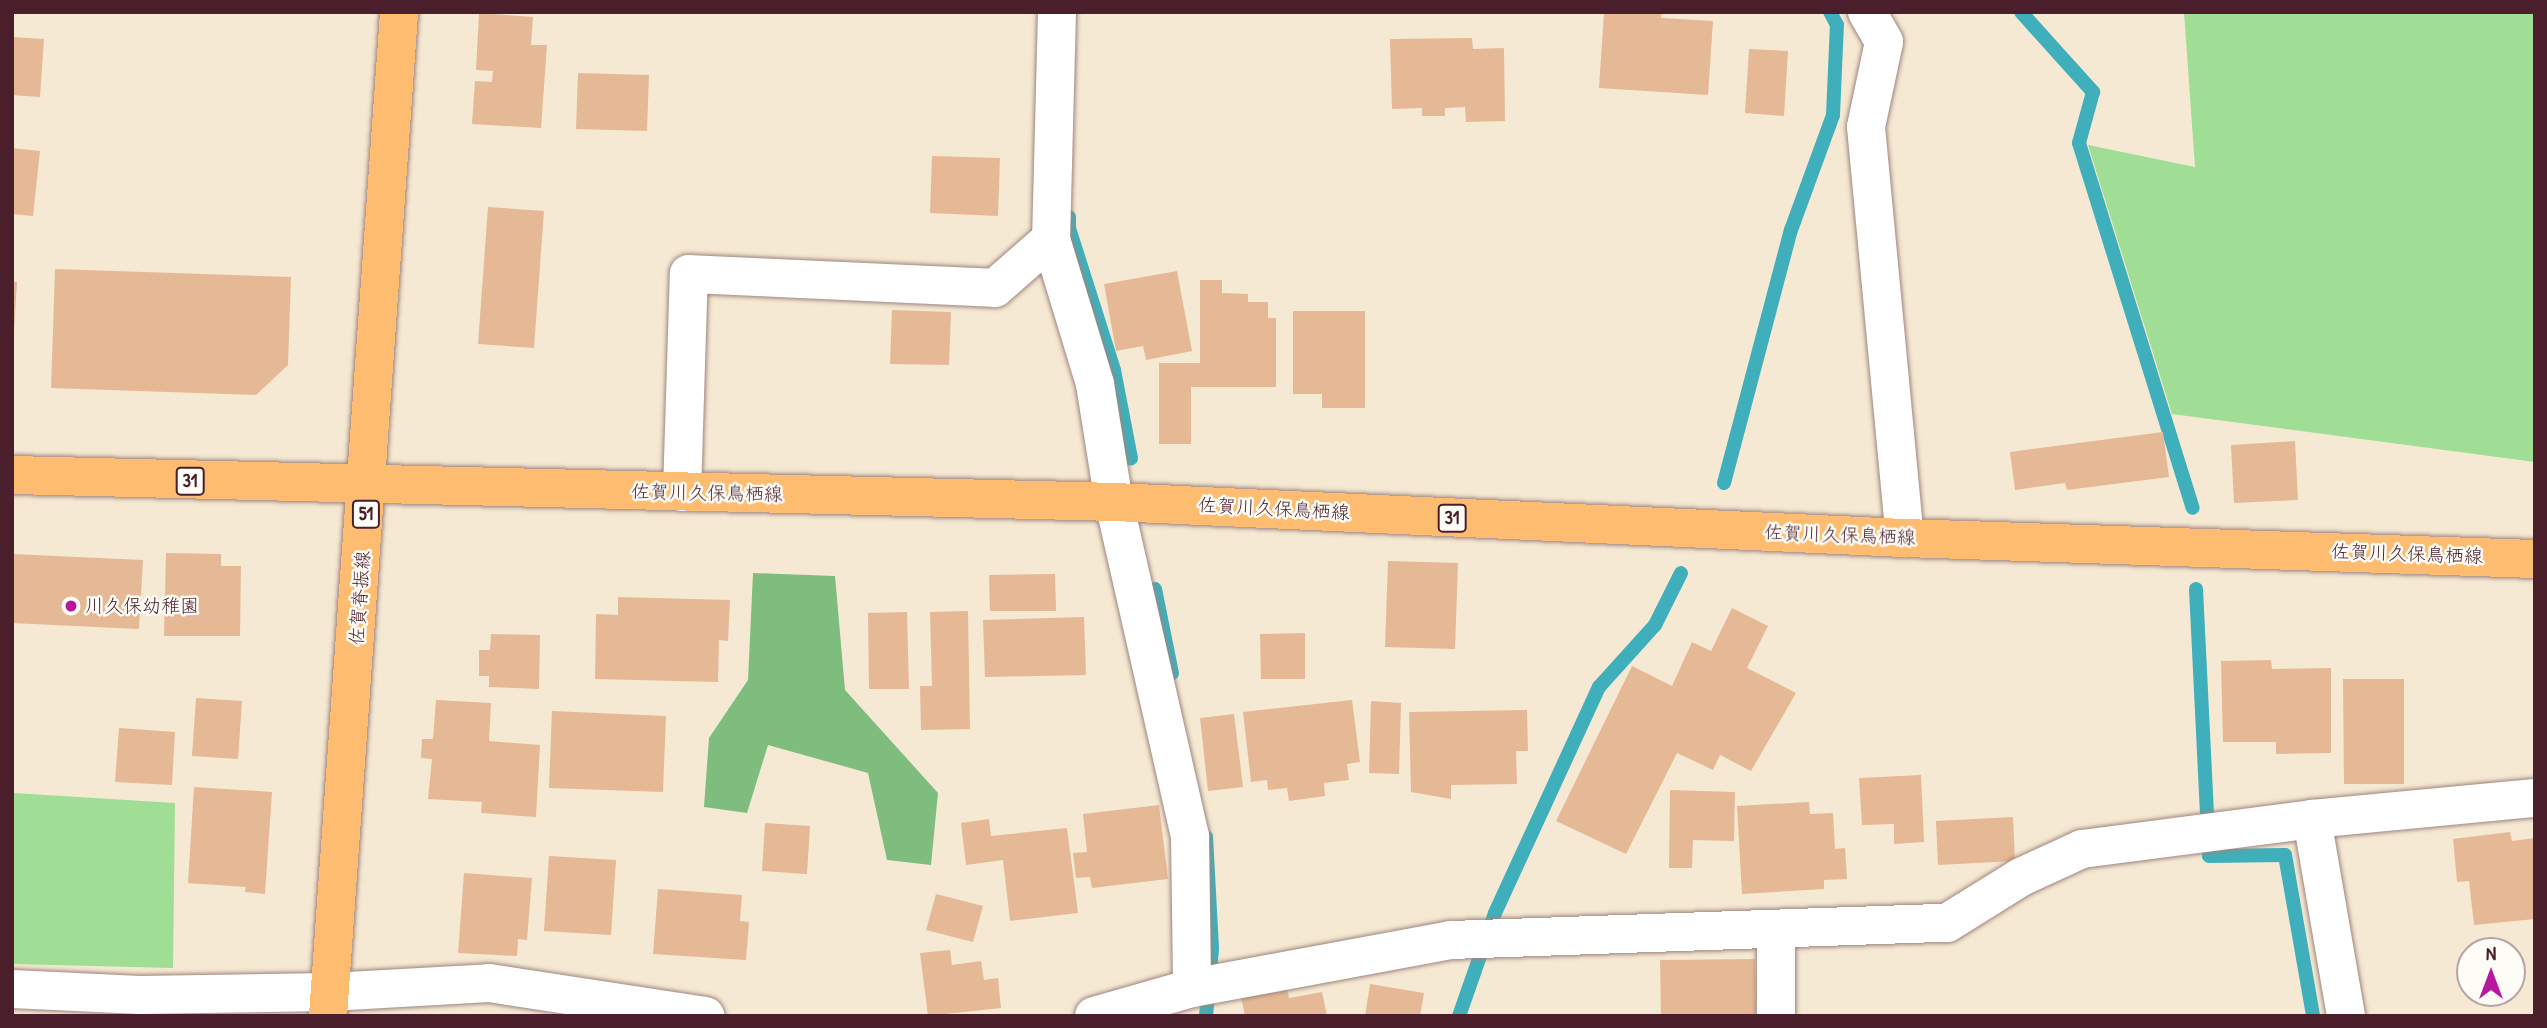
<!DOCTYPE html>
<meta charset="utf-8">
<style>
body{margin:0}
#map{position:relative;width:2547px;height:1028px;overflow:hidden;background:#f5e9d3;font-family:"Patrick Hand","Klee One",sans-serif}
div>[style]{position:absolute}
.green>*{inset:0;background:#9fde94}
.forest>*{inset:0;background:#7fbd7e}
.stream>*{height:14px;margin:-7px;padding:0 7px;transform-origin:7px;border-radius:7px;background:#3fafbb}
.building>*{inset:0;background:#e5b995}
.roads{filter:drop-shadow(0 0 2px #a0847f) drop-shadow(0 0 2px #a0847f)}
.minor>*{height:38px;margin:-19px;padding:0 19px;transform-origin:19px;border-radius:19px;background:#fff}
.primary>*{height:38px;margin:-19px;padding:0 19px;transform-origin:19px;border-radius:19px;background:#febc70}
.dots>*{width:19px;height:19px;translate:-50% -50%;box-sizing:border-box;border:4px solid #fdfcf7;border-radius:50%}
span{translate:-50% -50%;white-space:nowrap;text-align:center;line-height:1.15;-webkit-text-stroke:5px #fdfcf7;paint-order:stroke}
.shield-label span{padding:2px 5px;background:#fdfcf7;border:2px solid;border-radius:5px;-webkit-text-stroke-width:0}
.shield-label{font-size:18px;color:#4a1f2b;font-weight:700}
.street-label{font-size:19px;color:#4a1f2b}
.poi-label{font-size:19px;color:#4a1f2b}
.left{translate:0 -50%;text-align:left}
.frame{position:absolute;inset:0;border:14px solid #4a1f2b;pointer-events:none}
.north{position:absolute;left:2456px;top:937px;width:70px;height:70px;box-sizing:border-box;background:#fdfcf7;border:2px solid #b5a4a5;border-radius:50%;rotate:0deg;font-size:19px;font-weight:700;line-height:28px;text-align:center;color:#4a1f2b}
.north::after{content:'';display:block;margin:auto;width:24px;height:32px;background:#b5179e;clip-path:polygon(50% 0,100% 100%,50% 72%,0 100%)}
</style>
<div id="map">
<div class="green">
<i style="clip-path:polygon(2184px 12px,2535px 12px,2535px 462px,2172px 414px,2088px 145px,2195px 167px)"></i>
<i style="clip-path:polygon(14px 793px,175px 803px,173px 968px,12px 964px)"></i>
</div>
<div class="forest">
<i style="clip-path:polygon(753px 573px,835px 576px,845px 690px,938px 793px,931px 865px,887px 860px,868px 773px,768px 745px,747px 813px,704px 807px,709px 738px,748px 680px)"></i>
</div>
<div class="stream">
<i style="left:2021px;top:12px;width:108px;rotate:48deg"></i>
<i style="left:2093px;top:92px;width:53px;rotate:105.4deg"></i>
<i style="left:2079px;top:143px;width:382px;rotate:72.7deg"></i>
<i style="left:1069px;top:217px;width:11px;rotate:90deg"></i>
<i style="left:1069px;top:228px;width:149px;rotate:72.4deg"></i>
<i style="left:1114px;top:370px;width:90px;rotate:79.1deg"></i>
<i style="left:1724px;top:483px;width:262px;rotate:-75.2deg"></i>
<i style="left:1791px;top:230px;width:122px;rotate:-69.9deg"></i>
<i style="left:1833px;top:115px;width:90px;rotate:-87.5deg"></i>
<i style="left:1837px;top:25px;width:15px;rotate:-118deg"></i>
<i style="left:1155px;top:589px;width:86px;rotate:78.6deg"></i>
<i style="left:2196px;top:589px;width:267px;rotate:87.2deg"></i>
<i style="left:2209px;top:856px;width:76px;rotate:-0.8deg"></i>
<i style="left:2285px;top:855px;width:163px;rotate:80.1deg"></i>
<i style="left:1206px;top:837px;width:112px;rotate:86.9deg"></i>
<i style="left:1212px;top:949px;width:67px;rotate:95.1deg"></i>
<i style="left:1459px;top:1016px;width:109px;rotate:-70.7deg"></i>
<i style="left:1495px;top:913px;width:249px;rotate:-65.3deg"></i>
<i style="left:1599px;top:687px;width:84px;rotate:-47.9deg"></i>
<i style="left:1655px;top:625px;width:58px;rotate:-63.4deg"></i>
</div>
<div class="building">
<i style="clip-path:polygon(1604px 12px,1662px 12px,1661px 18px,1713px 21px,1708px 95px,1599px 88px)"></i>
<i style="clip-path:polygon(479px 13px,533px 17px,531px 45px,547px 45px,541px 128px,472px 124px,475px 81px,492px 82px,493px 71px,476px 70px)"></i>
<i style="clip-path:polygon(12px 37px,44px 39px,40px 97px,12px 95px)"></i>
<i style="clip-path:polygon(1472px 38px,1473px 49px,1504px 48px,1505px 121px,1466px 122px,1465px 107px,1445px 108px,1445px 116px,1422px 116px,1422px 108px,1392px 109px,1390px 39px)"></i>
<i style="clip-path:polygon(1749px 49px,1788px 51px,1784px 116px,1745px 113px)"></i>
<i style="clip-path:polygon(578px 73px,649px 75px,647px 131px,576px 129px)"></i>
<i style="clip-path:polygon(12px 148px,40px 151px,33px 216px,12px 214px)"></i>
<i style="clip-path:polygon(932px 156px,1000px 158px,998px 216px,930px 213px)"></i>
<i style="clip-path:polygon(488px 207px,544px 211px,534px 348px,478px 344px)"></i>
<i style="clip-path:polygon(55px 269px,291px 277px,288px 365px,256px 395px,51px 388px)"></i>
<i style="clip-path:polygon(1177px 271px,1192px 351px,1146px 360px,1143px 346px,1116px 351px,1104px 284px)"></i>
<i style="clip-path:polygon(1200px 280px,1222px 280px,1222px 293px,1248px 294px,1248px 302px,1268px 302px,1268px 318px,1276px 318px,1276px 387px,1191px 387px,1191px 444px,1159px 444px,1159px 363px,1200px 363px)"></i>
<i style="clip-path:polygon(12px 282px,17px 282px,14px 331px,12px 331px)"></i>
<i style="clip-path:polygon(892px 310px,951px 312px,949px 365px,890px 364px)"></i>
<i style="clip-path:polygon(1293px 311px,1365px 311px,1365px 408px,1322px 408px,1322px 394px,1293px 394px)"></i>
<i style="clip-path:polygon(2163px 432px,2169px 477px,2067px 490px,2065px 483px,2015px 490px,2010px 452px)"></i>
<i style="clip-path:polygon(2295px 441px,2298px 500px,2234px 503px,2231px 445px)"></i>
<i style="clip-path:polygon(166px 553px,221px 554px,221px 566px,241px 566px,240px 636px,164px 636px)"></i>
<i style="clip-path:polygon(12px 554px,143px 560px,139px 629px,12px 623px)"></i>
<i style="clip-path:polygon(1388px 561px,1458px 563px,1455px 649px,1385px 647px)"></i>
<i style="clip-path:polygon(1055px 574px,1056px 611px,990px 611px,989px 575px)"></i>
<i style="clip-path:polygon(618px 597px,730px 600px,728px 641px,719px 640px,718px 682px,595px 679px,596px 614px,618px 615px)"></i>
<i style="clip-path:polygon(1732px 608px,1768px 626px,1747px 668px,1796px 693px,1751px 771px,1720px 755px,1713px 770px,1677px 753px,1626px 854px,1556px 821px,1632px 666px,1672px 686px,1692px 642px,1711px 651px)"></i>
<i style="clip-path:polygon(968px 611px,970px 729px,921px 730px,920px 686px,932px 686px,930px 612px)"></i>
<i style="clip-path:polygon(907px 612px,909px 689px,869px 689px,868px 613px)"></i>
<i style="clip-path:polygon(1084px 617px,1086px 675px,985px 677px,983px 620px)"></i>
<i style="clip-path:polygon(1305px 633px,1305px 679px,1261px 679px,1260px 634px)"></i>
<i style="clip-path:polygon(491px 634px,540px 635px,539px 689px,489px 687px,489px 676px,479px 676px,479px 650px,490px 650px)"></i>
<i style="clip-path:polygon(2271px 660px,2272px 669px,2331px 668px,2331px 753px,2276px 754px,2276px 742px,2223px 742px,2221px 661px)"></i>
<i style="clip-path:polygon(2343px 679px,2404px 679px,2404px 784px,2344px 784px)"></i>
<i style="clip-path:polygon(196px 698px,242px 701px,238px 759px,192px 756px)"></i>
<i style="clip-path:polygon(436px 700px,491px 703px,489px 741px,540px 745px,536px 817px,481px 813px,482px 802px,428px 799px,432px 759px,421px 758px,422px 739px,433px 739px)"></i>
<i style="clip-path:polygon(1352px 700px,1360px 762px,1347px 764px,1349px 780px,1324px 783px,1325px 796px,1289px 801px,1287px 788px,1268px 790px,1267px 780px,1251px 782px,1243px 712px)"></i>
<i style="clip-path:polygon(1371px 701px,1401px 703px,1399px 774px,1369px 773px)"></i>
<i style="clip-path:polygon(1527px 710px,1528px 751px,1516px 751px,1517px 784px,1451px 785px,1451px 799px,1411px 792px,1409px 712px)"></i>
<i style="clip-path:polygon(552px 711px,666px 716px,663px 792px,549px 788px)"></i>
<i style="clip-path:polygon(1234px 714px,1243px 787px,1208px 791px,1200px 718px)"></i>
<i style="clip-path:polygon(119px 728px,175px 732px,172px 785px,115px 782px)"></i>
<i style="clip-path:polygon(1921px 775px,1924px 842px,1894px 844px,1894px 824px,1862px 825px,1859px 778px)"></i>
<i style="clip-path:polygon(194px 787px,272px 792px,265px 894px,245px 892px,246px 887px,188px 883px)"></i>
<i style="clip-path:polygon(1670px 790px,1735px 792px,1734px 841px,1693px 840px,1692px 868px,1669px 868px)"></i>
<i style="clip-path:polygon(1809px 802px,1810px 814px,1833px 813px,1835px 849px,1845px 848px,1847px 879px,1824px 880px,1824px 889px,1742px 894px,1737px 806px)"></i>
<i style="clip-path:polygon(1159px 805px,1168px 879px,1092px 888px,1090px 877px,1076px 878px,1073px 853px,1087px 852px,1083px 814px)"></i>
<i style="clip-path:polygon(2013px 817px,2015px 861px,1938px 865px,1936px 821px)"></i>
<i style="clip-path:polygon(989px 819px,991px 836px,1067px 828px,1078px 913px,1010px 921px,1003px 860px,966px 865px,961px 823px)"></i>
<i style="clip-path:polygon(765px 823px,810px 826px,807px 874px,762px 871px)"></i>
<i style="clip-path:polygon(2510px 832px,2512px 841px,2535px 838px,2535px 919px,2474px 925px,2469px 881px,2457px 882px,2453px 839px)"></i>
<i style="clip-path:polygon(549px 856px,616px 860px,611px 935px,544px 931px)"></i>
<i style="clip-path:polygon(464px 873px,532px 878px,527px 940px,518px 939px,517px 956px,458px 953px)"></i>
<i style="clip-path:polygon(658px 889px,742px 895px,740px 921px,749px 922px,746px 960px,653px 954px)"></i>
<i style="clip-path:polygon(936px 894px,983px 906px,973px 942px,926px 930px)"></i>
<i style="clip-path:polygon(950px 950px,952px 965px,981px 961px,984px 980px,998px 978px,1001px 1008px,928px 1016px,920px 953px)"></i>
<i style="clip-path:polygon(1755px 959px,1756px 1016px,1661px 1016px,1660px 960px)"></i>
<i style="clip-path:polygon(1370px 984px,1424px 993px,1420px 1016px,1365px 1016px)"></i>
<i style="clip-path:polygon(1287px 988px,1289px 998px,1322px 992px,1327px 1016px,1245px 1016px,1241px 997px)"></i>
</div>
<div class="roads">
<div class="minor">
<i style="left:1057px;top:12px;width:227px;rotate:91.5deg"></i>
<i style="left:1051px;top:239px;width:152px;rotate:73.1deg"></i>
<i style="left:1095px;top:384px;width:120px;rotate:80.9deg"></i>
<i style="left:1114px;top:502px;width:343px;rotate:77.2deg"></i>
<i style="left:1190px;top:836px;width:152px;rotate:89.2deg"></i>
<i style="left:1867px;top:12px;width:34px;rotate:60deg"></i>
<i style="left:1884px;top:42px;width:87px;rotate:102deg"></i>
<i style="left:1866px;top:127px;width:413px;rotate:84.6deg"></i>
<i style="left:682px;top:492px;width:218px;rotate:-88.2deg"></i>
<i style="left:689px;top:274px;width:306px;rotate:2.6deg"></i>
<i style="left:995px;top:288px;width:74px;rotate:-41.2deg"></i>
<i style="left:2312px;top:819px;width:200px;rotate:80.2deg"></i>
<i style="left:12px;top:989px;width:128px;rotate:2.7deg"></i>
<i style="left:140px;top:995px;width:190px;rotate:-0.9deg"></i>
<i style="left:330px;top:992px;width:159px;rotate:-3.2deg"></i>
<i style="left:489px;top:983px;width:219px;rotate:8.7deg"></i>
<i style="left:1094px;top:1016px;width:102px;rotate:-15.9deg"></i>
<i style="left:1192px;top:988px;width:263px;rotate:-10.5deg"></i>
<i style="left:1451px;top:940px;width:496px;rotate:-2deg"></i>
<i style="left:1947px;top:923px;width:87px;rotate:-31.9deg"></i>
<i style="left:2021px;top:877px;width:67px;rotate:-24.7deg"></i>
<i style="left:2082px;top:849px;width:232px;rotate:-7.4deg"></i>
<i style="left:2312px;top:819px;width:224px;rotate:-5.4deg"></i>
<i style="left:1776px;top:1016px;width:87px;rotate:-90deg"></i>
</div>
<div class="primary">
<i style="left:12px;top:475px;width:1102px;rotate:1.4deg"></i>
<i style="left:1114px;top:502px;width:792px;rotate:2.61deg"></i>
<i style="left:1905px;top:538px;width:630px;rotate:1.91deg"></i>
<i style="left:328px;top:1016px;width:1007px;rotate:-85.95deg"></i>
</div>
</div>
<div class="dots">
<i style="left:71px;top:606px;background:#b5179e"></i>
</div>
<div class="shield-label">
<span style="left:190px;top:481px">31</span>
<span style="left:366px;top:514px">51</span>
<span style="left:1452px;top:518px">31</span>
</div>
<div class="street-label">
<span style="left:707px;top:493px;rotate:1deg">佐賀川久保鳥栖線</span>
<span style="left:1274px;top:509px;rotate:3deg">佐賀川久保鳥栖線</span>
<span style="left:1840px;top:535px;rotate:2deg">佐賀川久保鳥栖線</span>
<span style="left:2407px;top:554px;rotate:2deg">佐賀川久保鳥栖線</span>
<span style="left:360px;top:598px;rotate:-86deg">佐賀脊振線</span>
</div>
<div class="poi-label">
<span class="left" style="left:85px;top:606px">川久保幼稚園</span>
</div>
<div class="frame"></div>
<div class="north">N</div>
</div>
